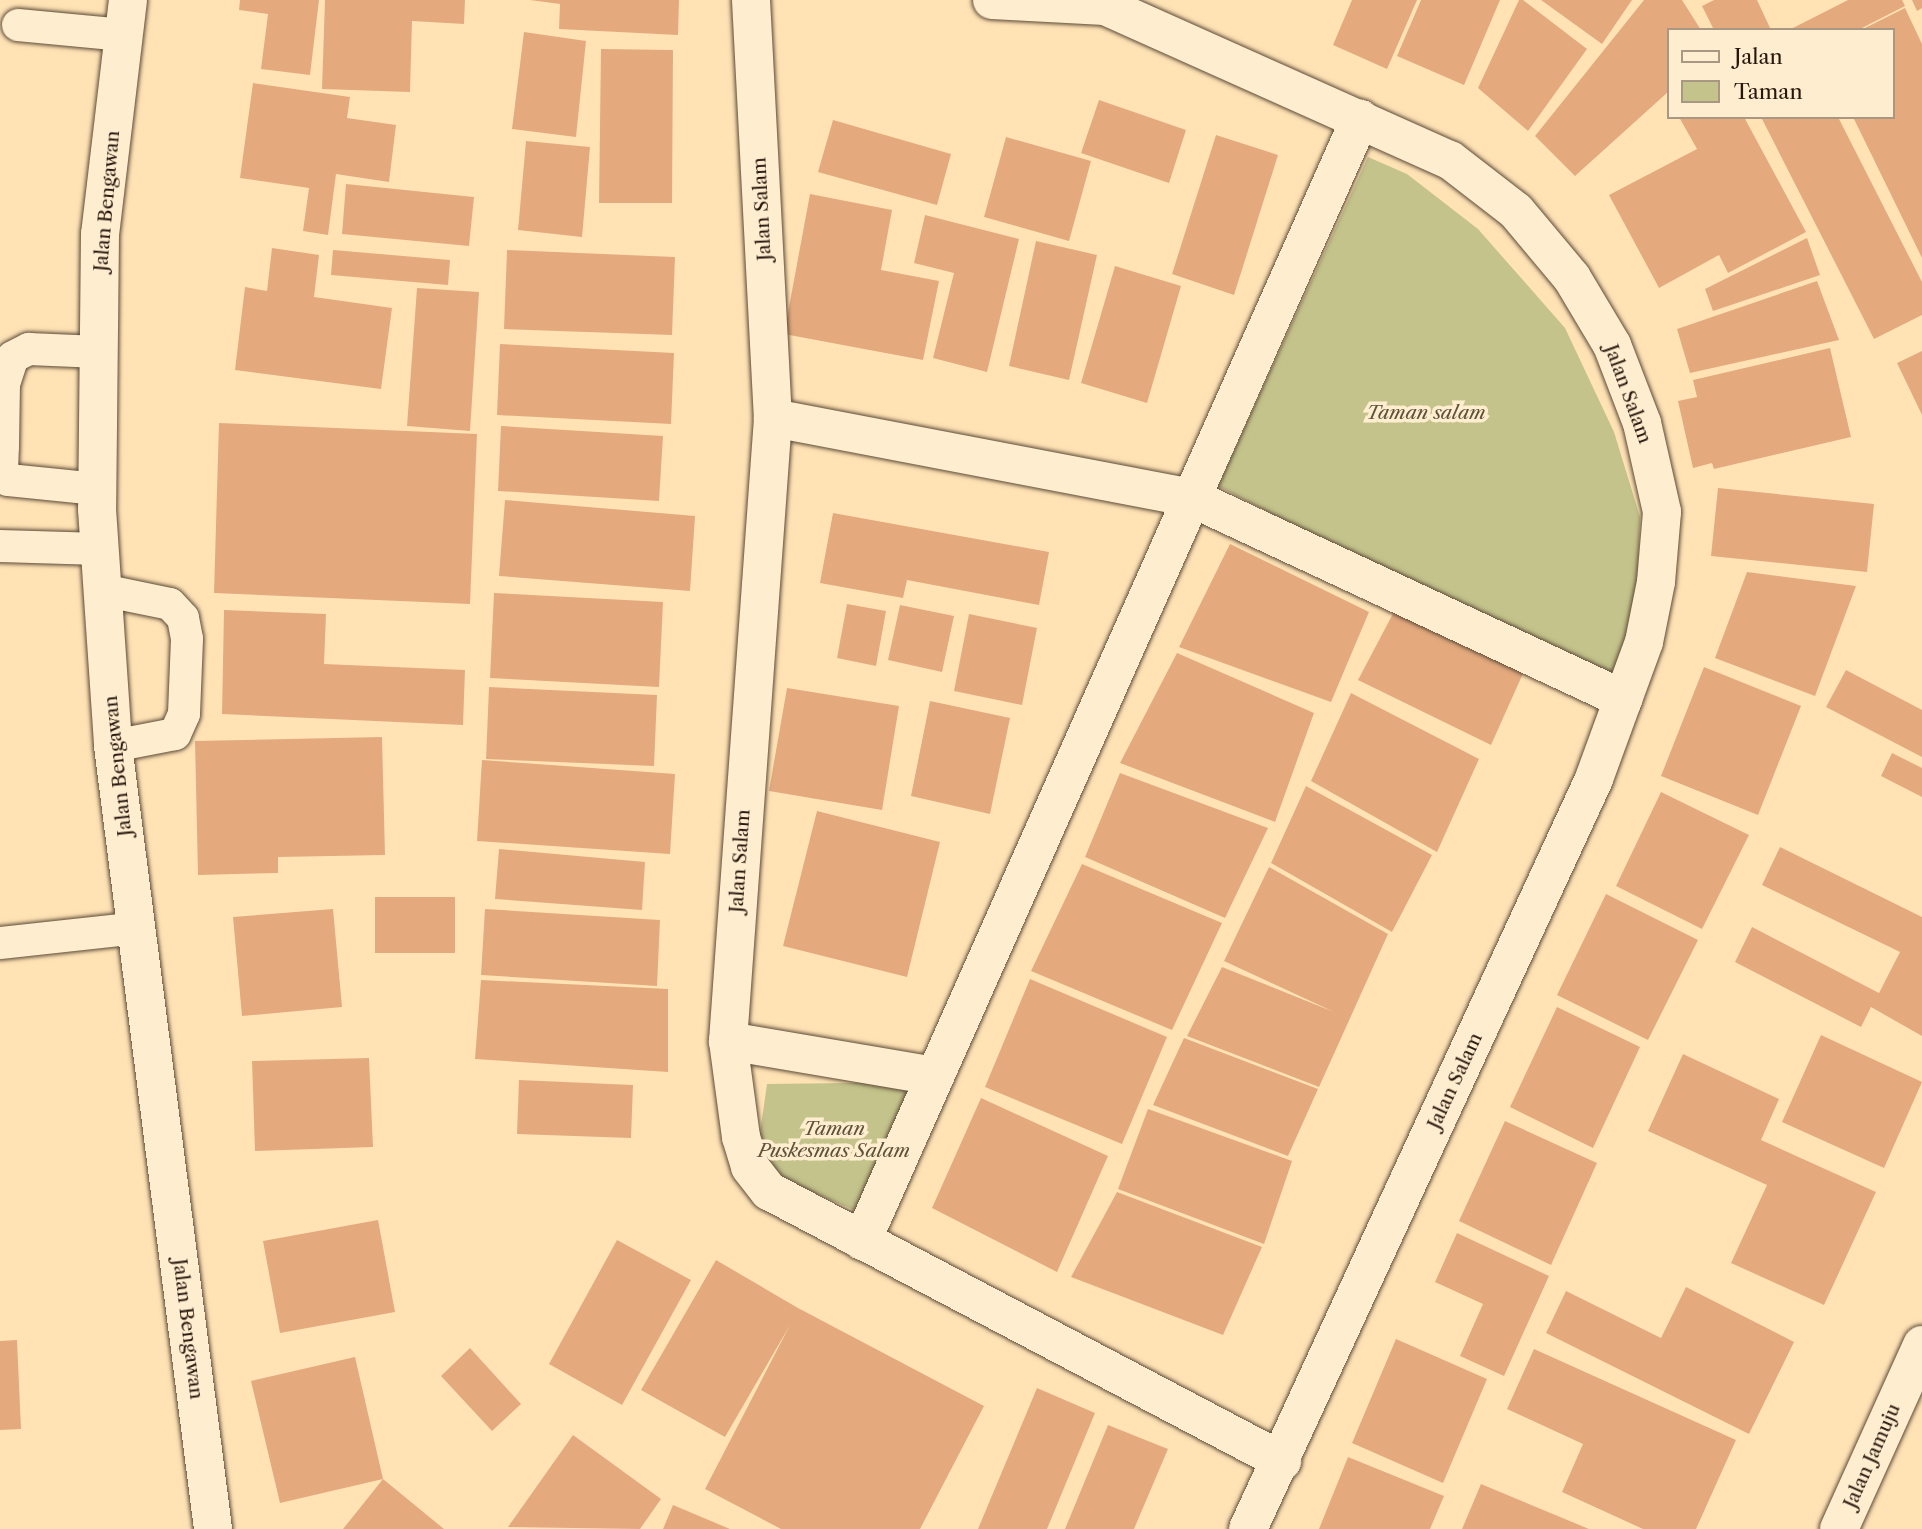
<!DOCTYPE html>
<style>
body{margin:0}
#map{position:relative;width:1922px;height:1529px;overflow:hidden;background:#ffe3b5;font-family:"Libre Caslon Text",serif}
div>[style]{position:absolute}
.green>*{inset:0;background:#c4c38b}
.building>*{inset:0;background:#e4aa7e}
.roads{filter:drop-shadow(0 0 2px #5c4a38) drop-shadow(0 0 2px #5c4a38)}
.service>*{height:32px;margin:-16px;padding:0 16px;transform-origin:16px;border-radius:16px;background:#ffedcf}
.minor>*{height:38px;margin:-19px;padding:0 19px;transform-origin:19px;border-radius:19px;background:#ffedcf}
.tertiary>*{height:38px;margin:-19px;padding:0 19px;transform-origin:19px;border-radius:19px;background:#ffedcf}
span{translate:-50% -50%;white-space:nowrap;text-align:center;line-height:1.15;-webkit-text-stroke:7px #ffedcf;paint-order:stroke}
.street-label{font-size:19px;color:#25170e}
.park-label{font-size:19px;color:#5d533a;font-style:italic}
.legend{position:absolute;left:1667px;top:28px;width:228px;height:91px;box-sizing:border-box;background:#ffedcf;border:2px solid #a89782;margin:0;padding:9px 12px;list-style:none;font-size:21px;color:#25170e}
.legend li{display:flex;align-items:center;gap:14px;height:35px}
.legend b{width:35px;border:2px solid #a89782}
</style>
<div id="map">
<div class="green">
<i style="clip-path:polygon(1368px 157px,1407px 174px,1478px 229px,1565px 328px,1614px 432px,1640px 517px,1635px 658px,1622px 693px,1218px 486px)"></i>
<i style="clip-path:polygon(930px 1082px,864px 1214px,755px 1168px,767px 1084px)"></i>
</div>
<div class="building">
<i style="clip-path:polygon(240px 0,319px 0,310px 75px,261px 69px,268px 14px,239px 10px)"></i>
<i style="clip-path:polygon(325px 0,465px 0,464px 24px,412px 21px,410px 92px,322px 89px)"></i>
<i style="clip-path:polygon(530px 0,679px 0,678px 35px,559px 29px,560px 4px)"></i>
<i style="clip-path:polygon(1352px 0,1417px 0,1387px 69px,1333px 45px)"></i>
<i style="clip-path:polygon(1421px 0,1500px 0,1464px 85px,1397px 56px)"></i>
<i style="clip-path:polygon(1519px 0,1523px 0,1587px 49px,1528px 131px,1478px 88px)"></i>
<i style="clip-path:polygon(1541px 0,1632px 0,1602px 44px)"></i>
<i style="clip-path:polygon(1644px 0,1682px 0,1701px 30px,1668px 30px,1668px 92px,1575px 176px,1535px 136px)"></i>
<i style="clip-path:polygon(1714px 0,1757px 0,1771px 30px,1714px 30px,1702px 6px)"></i>
<i style="clip-path:polygon(1848px 0,1902px 0,1905px 6px,1858px 30px,1789px 30px)"></i>
<i style="clip-path:polygon(1912px 0,1922px 0,1922px 8px,1917px 11px)"></i>
<i style="clip-path:polygon(1905px 8px,1922px 44px,1922px 258px,1853px 117px,1892px 117px,1892px 30px,1861px 30px)"></i>
<i style="clip-path:polygon(524px 32px,586px 41px,576px 137px,512px 129px)"></i>
<i style="clip-path:polygon(601px 49px,673px 50px,672px 203px,599px 203px)"></i>
<i style="clip-path:polygon(253px 83px,350px 97px,347px 118px,396px 125px,389px 182px,336px 174px,328px 235px,303px 231px,309px 188px,240px 178px)"></i>
<i style="clip-path:polygon(1099px 100px,1186px 130px,1169px 183px,1081px 153px)"></i>
<i style="clip-path:polygon(1679px 117px,1744px 117px,1806px 232px,1728px 273px,1719px 255px,1659px 288px,1609px 195px,1697px 149px)"></i>
<i style="clip-path:polygon(1761px 117px,1838px 117px,1922px 282px,1922px 315px,1874px 339px)"></i>
<i style="clip-path:polygon(833px 120px,951px 154px,937px 205px,818px 172px)"></i>
<i style="clip-path:polygon(1216px 135px,1278px 155px,1234px 295px,1172px 274px)"></i>
<i style="clip-path:polygon(1006px 137px,1091px 161px,1069px 241px,984px 217px)"></i>
<i style="clip-path:polygon(526px 141px,590px 147px,582px 237px,518px 230px)"></i>
<i style="clip-path:polygon(346px 184px,474px 197px,469px 246px,342px 234px)"></i>
<i style="clip-path:polygon(810px 194px,892px 210px,881px 270px,939px 281px,923px 360px,784px 334px)"></i>
<i style="clip-path:polygon(925px 215px,1019px 239px,987px 372px,933px 358px,954px 273px,914px 263px)"></i>
<i style="clip-path:polygon(1807px 238px,1820px 275px,1713px 311px,1705px 289px)"></i>
<i style="clip-path:polygon(1036px 241px,1097px 255px,1069px 380px,1009px 366px)"></i>
<i style="clip-path:polygon(272px 248px,319px 255px,314px 297px,392px 308px,381px 389px,235px 370px,245px 287px,267px 291px)"></i>
<i style="clip-path:polygon(333px 250px,450px 260px,448px 285px,331px 275px)"></i>
<i style="clip-path:polygon(507px 250px,675px 257px,672px 335px,504px 329px)"></i>
<i style="clip-path:polygon(1115px 266px,1181px 286px,1147px 403px,1081px 383px)"></i>
<i style="clip-path:polygon(1817px 281px,1839px 340px,1690px 373px,1677px 329px)"></i>
<i style="clip-path:polygon(417px 288px,479px 292px,470px 431px,407px 426px)"></i>
<i style="clip-path:polygon(500px 344px,674px 353px,671px 424px,497px 415px)"></i>
<i style="clip-path:polygon(1830px 348px,1851px 437px,1714px 469px,1712px 463px,1693px 468px,1678px 401px,1697px 397px,1693px 380px)"></i>
<i style="clip-path:polygon(1922px 351px,1922px 415px,1897px 363px)"></i>
<i style="clip-path:polygon(219px 423px,477px 434px,470px 604px,214px 593px)"></i>
<i style="clip-path:polygon(501px 426px,663px 436px,659px 501px,498px 491px)"></i>
<i style="clip-path:polygon(1718px 488px,1874px 504px,1867px 572px,1711px 556px)"></i>
<i style="clip-path:polygon(505px 500px,695px 516px,690px 591px,499px 576px)"></i>
<i style="clip-path:polygon(833px 513px,1049px 552px,1039px 605px,907px 580px,903px 598px,820px 583px)"></i>
<i style="clip-path:polygon(1230px 544px,1369px 612px,1331px 702px,1179px 647px)"></i>
<i style="clip-path:polygon(1747px 572px,1856px 586px,1815px 696px,1715px 658px)"></i>
<i style="clip-path:polygon(494px 593px,663px 602px,659px 687px,490px 678px)"></i>
<i style="clip-path:polygon(847px 604px,886px 611px,876px 666px,837px 658px)"></i>
<i style="clip-path:polygon(900px 605px,954px 616px,942px 672px,888px 660px)"></i>
<i style="clip-path:polygon(1397px 606px,1525px 669px,1491px 745px,1358px 680px)"></i>
<i style="clip-path:polygon(224px 610px,326px 614px,324px 664px,465px 670px,463px 725px,222px 714px)"></i>
<i style="clip-path:polygon(969px 614px,1037px 628px,1022px 705px,954px 691px)"></i>
<i style="clip-path:polygon(1177px 653px,1314px 713px,1275px 822px,1120px 763px)"></i>
<i style="clip-path:polygon(1704px 667px,1801px 706px,1758px 815px,1661px 776px)"></i>
<i style="clip-path:polygon(1846px 670px,1922px 710px,1922px 757px,1826px 707px)"></i>
<i style="clip-path:polygon(489px 687px,657px 695px,654px 766px,486px 759px)"></i>
<i style="clip-path:polygon(787px 688px,899px 706px,882px 810px,769px 791px)"></i>
<i style="clip-path:polygon(1351px 693px,1479px 759px,1437px 852px,1311px 781px)"></i>
<i style="clip-path:polygon(930px 701px,1010px 718px,990px 814px,911px 796px)"></i>
<i style="clip-path:polygon(382px 737px,385px 855px,278px 857px,278px 873px,198px 875px,195px 741px)"></i>
<i style="clip-path:polygon(1892px 753px,1922px 768px,1922px 797px,1881px 776px)"></i>
<i style="clip-path:polygon(482px 760px,675px 774px,670px 854px,477px 841px)"></i>
<i style="clip-path:polygon(1120px 773px,1268px 828px,1225px 918px,1085px 857px)"></i>
<i style="clip-path:polygon(1306px 786px,1432px 855px,1392px 932px,1271px 863px)"></i>
<i style="clip-path:polygon(1661px 792px,1749px 835px,1702px 929px,1616px 886px)"></i>
<i style="clip-path:polygon(817px 811px,940px 842px,907px 977px,783px 946px)"></i>
<i style="clip-path:polygon(1780px 847px,1922px 917px,1922px 1036px,1871px 1007px,1861px 1027px,1735px 962px,1752px 927px,1879px 993px,1900px 952px,1762px 885px)"></i>
<i style="clip-path:polygon(499px 849px,645px 862px,642px 910px,495px 899px)"></i>
<i style="clip-path:polygon(1082px 864px,1222px 923px,1172px 1030px,1031px 971px)"></i>
<i style="clip-path:polygon(1269px 867px,1388px 934px,1319px 1087px,1187px 1036px,1222px 967px,1334px 1012px,1224px 961px)"></i>
<i style="clip-path:polygon(1606px 894px,1698px 940px,1648px 1040px,1557px 995px)"></i>
<i style="clip-path:polygon(375px 897px,455px 897px,455px 953px,375px 953px)"></i>
<i style="clip-path:polygon(333px 909px,342px 1007px,242px 1016px,233px 917px)"></i>
<i style="clip-path:polygon(485px 909px,660px 920px,657px 986px,481px 975px)"></i>
<i style="clip-path:polygon(1030px 979px,1167px 1037px,1122px 1144px,985px 1087px)"></i>
<i style="clip-path:polygon(481px 980px,668px 989px,668px 1072px,475px 1059px)"></i>
<i style="clip-path:polygon(1557px 1007px,1640px 1047px,1593px 1148px,1510px 1107px)"></i>
<i style="clip-path:polygon(1821px 1035px,1922px 1082px,1884px 1168px,1782px 1122px)"></i>
<i style="clip-path:polygon(1184px 1038px,1318px 1089px,1288px 1156px,1153px 1105px)"></i>
<i style="clip-path:polygon(1683px 1054px,1779px 1099px,1761px 1140px,1876px 1192px,1824px 1305px,1731px 1263px,1767px 1185px,1648px 1131px)"></i>
<i style="clip-path:polygon(369px 1058px,373px 1147px,255px 1151px,252px 1061px)"></i>
<i style="clip-path:polygon(519px 1080px,633px 1085px,631px 1138px,517px 1134px)"></i>
<i style="clip-path:polygon(981px 1098px,1108px 1156px,1057px 1272px,932px 1208px)"></i>
<i style="clip-path:polygon(1148px 1109px,1292px 1161px,1264px 1244px,1118px 1189px)"></i>
<i style="clip-path:polygon(1505px 1121px,1597px 1163px,1551px 1265px,1459px 1221px)"></i>
<i style="clip-path:polygon(1117px 1192px,1262px 1247px,1223px 1335px,1071px 1277px)"></i>
<i style="clip-path:polygon(378px 1220px,395px 1312px,280px 1333px,263px 1241px)"></i>
<i style="clip-path:polygon(1457px 1233px,1549px 1276px,1504px 1376px,1460px 1356px,1483px 1304px,1435px 1282px)"></i>
<i style="clip-path:polygon(617px 1240px,691px 1280px,622px 1405px,549px 1364px)"></i>
<i style="clip-path:polygon(716px 1260px,798px 1308px,984px 1406px,920px 1529px,781px 1529px,705px 1489px,790px 1325px,725px 1437px,641px 1390px)"></i>
<i style="clip-path:polygon(1686px 1287px,1794px 1342px,1749px 1434px,1546px 1333px,1566px 1291px,1661px 1338px)"></i>
<i style="clip-path:polygon(1396px 1339px,1487px 1379px,1443px 1483px,1352px 1443px)"></i>
<i style="clip-path:polygon(17px 1340px,21px 1429px,0 1430px,0 1341px)"></i>
<i style="clip-path:polygon(470px 1348px,521px 1404px,492px 1431px,441px 1376px)"></i>
<i style="clip-path:polygon(1534px 1349px,1736px 1440px,1696px 1529px,1643px 1529px,1562px 1492px,1583px 1444px,1507px 1409px)"></i>
<i style="clip-path:polygon(355px 1357px,383px 1479px,280px 1503px,251px 1381px)"></i>
<i style="clip-path:polygon(1037px 1388px,1095px 1413px,1047px 1529px,978px 1529px)"></i>
<i style="clip-path:polygon(1108px 1425px,1168px 1449px,1134px 1529px,1065px 1529px)"></i>
<i style="clip-path:polygon(573px 1435px,661px 1499px,640px 1529px,508px 1527px)"></i>
<i style="clip-path:polygon(1348px 1457px,1444px 1496px,1430px 1529px,1319px 1529px)"></i>
<i style="clip-path:polygon(383px 1479px,444px 1529px,343px 1529px)"></i>
<i style="clip-path:polygon(1481px 1484px,1589px 1529px,1462px 1529px)"></i>
<i style="clip-path:polygon(673px 1505px,730px 1529px,663px 1529px)"></i>
</div>
<div class="roads">
<div class="service">
<i style="left:18px;top:25px;width:106px;rotate:5.4deg"></i>
<i style="left:97px;top:489px;width:89px;rotate:-174.2deg"></i>
<i style="left:8px;top:480px;width:10px;rotate:-127deg"></i>
<i style="left:2px;top:472px;width:25px;rotate:-88deg"></i>
<i style="left:3px;top:447px;width:63px;rotate:-89.1deg"></i>
<i style="left:4px;top:384px;width:28px;rotate:-72deg"></i>
<i style="left:13px;top:357px;width:18px;rotate:-27deg"></i>
<i style="left:29px;top:349px;width:70px;rotate:2.5deg"></i>
<i style="left:0;top:546px;width:100px;rotate:1.7deg"></i>
<i style="left:102px;top:590px;width:69px;rotate:11.6deg"></i>
<i style="left:170px;top:604px;width:19px;rotate:47deg"></i>
<i style="left:183px;top:618px;width:21px;rotate:79deg"></i>
<i style="left:187px;top:639px;width:75px;rotate:92.3deg"></i>
<i style="left:184px;top:714px;width:22px;rotate:114deg"></i>
<i style="left:175px;top:734px;width:63px;rotate:169deg"></i>
<i style="left:0;top:943px;width:138px;rotate:-6.2deg"></i>
</div>
<div class="minor">
<i style="left:751px;top:0;width:419px;rotate:87deg"></i>
<i style="left:773px;top:418px;width:625px;rotate:94.13deg"></i>
<i style="left:728px;top:1041px;width:97px;rotate:82.3deg"></i>
<i style="left:741px;top:1137px;width:31px;rotate:73deg"></i>
<i style="left:750px;top:1167px;width:31px;rotate:52deg"></i>
<i style="left:769px;top:1191px;width:580px;rotate:27.76deg"></i>
<i style="left:992px;top:0;width:113px;rotate:3deg"></i>
<i style="left:1105px;top:6px;width:378px;rotate:24.1deg"></i>
<i style="left:1450px;top:160px;width:83px;rotate:37.7deg"></i>
<i style="left:1516px;top:211px;width:87px;rotate:50.1deg"></i>
<i style="left:1572px;top:278px;width:78px;rotate:59.2deg"></i>
<i style="left:1612px;top:345px;width:84px;rotate:69deg"></i>
<i style="left:1642px;top:423px;width:91px;rotate:77.3deg"></i>
<i style="left:1662px;top:512px;width:70px;rotate:94.9deg"></i>
<i style="left:1656px;top:582px;width:61px;rotate:101.3deg"></i>
<i style="left:1644px;top:642px;width:146px;rotate:110.1deg"></i>
<i style="left:1594px;top:779px;width:826px;rotate:114.77deg"></i>
<i style="left:773px;top:418px;width:427px;rotate:10.8deg"></i>
<i style="left:1192px;top:498px;width:476px;rotate:25deg"></i>
<i style="left:728px;top:1041px;width:210px;rotate:9.6deg"></i>
<i style="left:862px;top:1241px;width:1228px;rotate:-66.07deg"></i>
<i style="left:1839px;top:1529px;width:202px;rotate:-65.7deg"></i>
</div>
<div class="tertiary">
<i style="left:128px;top:0;width:236px;rotate:96.8deg"></i>
<i style="left:100px;top:234px;width:275px;rotate:90.6deg"></i>
<i style="left:97px;top:509px;width:238px;rotate:86.1deg"></i>
<i style="left:113px;top:746px;width:789px;rotate:82.72deg"></i>
</div>
</div>
<div class="street-label">
<span style="left:107px;top:201px;rotate:-85deg">Jalan Bengawan</span>
<span style="left:762px;top:209px;rotate:-93deg">Jalan Salam</span>
<span style="left:1628px;top:394px;rotate:70deg">Jalan Salam</span>
<span style="left:118px;top:766px;rotate:-96deg">Jalan Bengawan</span>
<span style="left:740px;top:861px;rotate:-86deg">Jalan Salam</span>
<span style="left:1455px;top:1081px;rotate:-65deg">Jalan Salam</span>
<span style="left:188px;top:1329px;rotate:83deg">Jalan Bengawan</span>
<span style="left:1872px;top:1456px;rotate:-66deg">Jalan Jamuju</span>
</div>
<div class="park-label">
<span style="left:1426px;top:413px">Taman salam</span>
<span style="left:834px;top:1140px">Taman<br>Puskesmas Salam</span>
</div>
<ul class="legend">
<li><b style="height:9px;background:#ffedcf"></b>Jalan</li>
<li><b style="height:19px;background:#c4c38b"></b>Taman</li>
</ul>
</div>
